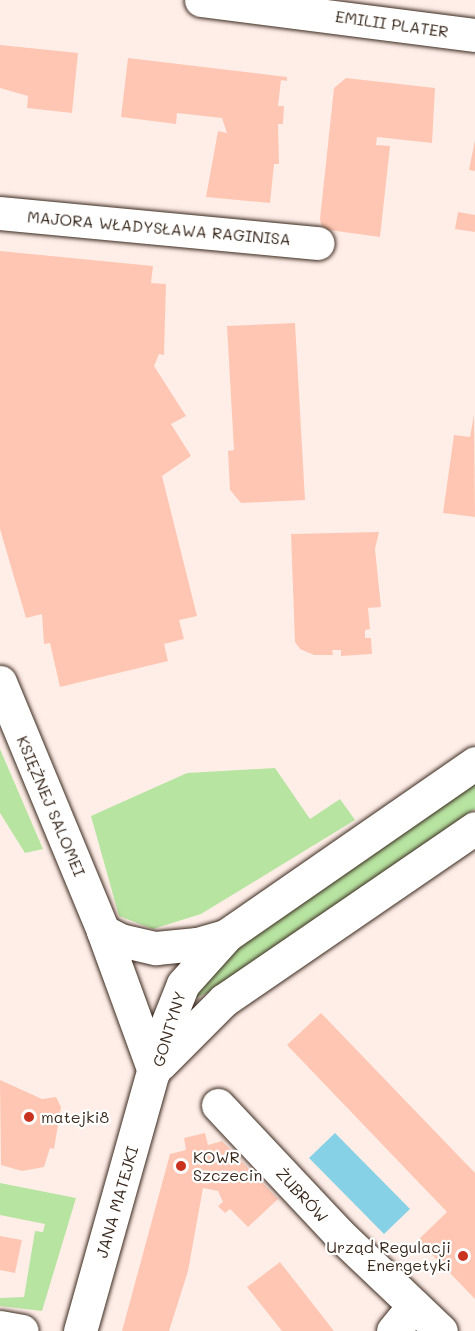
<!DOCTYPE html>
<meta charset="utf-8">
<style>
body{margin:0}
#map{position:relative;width:475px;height:1331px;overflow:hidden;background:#ffeee8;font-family:Mali,sans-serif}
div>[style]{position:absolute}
.green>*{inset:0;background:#b8e4a2}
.water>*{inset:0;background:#86d1e5}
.building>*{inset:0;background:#ffc7b3}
.roads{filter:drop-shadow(0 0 2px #3b2a1e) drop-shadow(0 0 2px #3b2a1e)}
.minor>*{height:33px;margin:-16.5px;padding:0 16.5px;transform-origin:16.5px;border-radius:16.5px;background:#fff}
.dots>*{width:16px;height:16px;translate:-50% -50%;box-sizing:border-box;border:3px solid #fff;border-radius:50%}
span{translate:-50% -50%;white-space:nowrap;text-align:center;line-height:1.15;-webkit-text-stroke:4.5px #fff;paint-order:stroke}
.street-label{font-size:16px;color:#3b2a1e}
.poi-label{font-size:16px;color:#3b2a1e}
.left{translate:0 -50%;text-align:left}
.right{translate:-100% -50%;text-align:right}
</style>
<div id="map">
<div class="green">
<i style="clip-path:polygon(0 749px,43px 849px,25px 853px,0 813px)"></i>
<i style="clip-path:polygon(275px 768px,310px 819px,340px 799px,355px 820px,201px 914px,153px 929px,119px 916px,91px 816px,187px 773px)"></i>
<i style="clip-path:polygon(475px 782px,475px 809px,215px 990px,195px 998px,196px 990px,230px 952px)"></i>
<i style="clip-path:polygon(0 1183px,76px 1198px,42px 1311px,0 1306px,0 1298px,24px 1297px,35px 1231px,43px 1232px,45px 1224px,0 1215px)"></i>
</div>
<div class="water">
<i style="clip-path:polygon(335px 1133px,410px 1209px,384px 1234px,309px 1158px)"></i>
</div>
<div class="building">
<i style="clip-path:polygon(0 45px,78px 53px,72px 113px,27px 108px,28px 96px,0 88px)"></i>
<i style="clip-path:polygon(128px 58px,287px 77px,287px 81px,281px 80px,278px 106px,284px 106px,283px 124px,278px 124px,279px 164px,274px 164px,270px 203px,206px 197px,218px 131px,227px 133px,222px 118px,177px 113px,176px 124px,121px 117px)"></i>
<i style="clip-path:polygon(346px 78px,435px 88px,432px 143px,377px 137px,376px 145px,390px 146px,380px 237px,322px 229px,320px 219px,334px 88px)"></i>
<i style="clip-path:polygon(475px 140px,475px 171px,469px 170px)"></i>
<i style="clip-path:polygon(458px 212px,475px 215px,475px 232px,455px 229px)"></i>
<i style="clip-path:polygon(0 251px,153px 266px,151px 283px,166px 284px,164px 355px,159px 354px,154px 366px,186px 416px,171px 424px,191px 456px,162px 476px,197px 616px,179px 620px,184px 639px,164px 644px,168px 661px,60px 687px,50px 643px,44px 644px,42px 614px,26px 618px,0 529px)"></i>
<i style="clip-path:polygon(295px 323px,305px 500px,241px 503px,230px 490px,228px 451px,234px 450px,227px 326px)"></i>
<i style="clip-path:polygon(474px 415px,475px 517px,443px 513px,454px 435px,470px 437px)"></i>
<i style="clip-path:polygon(379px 532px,375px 549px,381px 607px,368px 608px,370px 629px,365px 630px,365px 638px,371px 638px,372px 654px,341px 656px,341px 650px,332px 650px,333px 655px,314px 655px,300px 649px,295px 642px,291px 534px)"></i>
<i style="clip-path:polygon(321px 1013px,475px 1173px,475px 1299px,418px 1240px,447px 1212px,287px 1045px)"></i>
<i style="clip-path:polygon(0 1080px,42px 1099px,56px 1097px,61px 1107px,54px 1149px,50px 1148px,44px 1167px,22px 1171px,1px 1165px)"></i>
<i style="clip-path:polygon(205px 1133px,208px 1145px,222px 1141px,278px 1199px,248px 1227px,230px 1209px,225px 1213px,218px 1206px,223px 1202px,218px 1191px,203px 1188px,188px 1271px,169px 1331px,122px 1331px,170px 1154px,186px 1150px,184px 1138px)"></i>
<i style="clip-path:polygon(0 1236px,22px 1240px,15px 1273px,0 1270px)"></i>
<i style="clip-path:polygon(280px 1262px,334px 1331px,282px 1331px,247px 1287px)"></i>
</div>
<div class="roads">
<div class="minor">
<i style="left:201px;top:0;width:276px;rotate:7.3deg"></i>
<i style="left:0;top:213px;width:319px;rotate:5.4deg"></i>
<i style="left:0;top:682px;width:269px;rotate:67.5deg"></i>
<i style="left:103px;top:931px;width:149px;rotate:70deg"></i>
<i style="left:103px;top:931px;width:19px;rotate:28deg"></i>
<i style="left:120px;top:940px;width:37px;rotate:13deg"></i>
<i style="left:156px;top:948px;width:41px;rotate:-5.6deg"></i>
<i style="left:197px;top:944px;width:29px;rotate:-16deg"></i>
<i style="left:160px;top:1064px;width:91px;rotate:-45deg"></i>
<i style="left:224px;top:1000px;width:304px;rotate:-34.4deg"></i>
<i style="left:218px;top:1105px;width:175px;rotate:46.8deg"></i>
<i style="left:338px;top:1233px;width:142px;rotate:43.6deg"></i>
<i style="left:0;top:1327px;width:22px;rotate:10deg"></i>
<i style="left:80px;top:1331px;width:314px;rotate:-74.3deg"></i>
<i style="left:165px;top:1029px;width:48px;rotate:-68.2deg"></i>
<i style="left:183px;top:984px;width:66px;rotate:-48.1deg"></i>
<i style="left:227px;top:935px;width:302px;rotate:-34.7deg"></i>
<i style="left:393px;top:1331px;width:33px;rotate:-51deg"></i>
</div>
</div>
<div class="dots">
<i style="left:29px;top:1117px;background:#c8321e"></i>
<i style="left:181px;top:1166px;background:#c8321e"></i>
<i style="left:463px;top:1256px;background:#c8321e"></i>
</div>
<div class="street-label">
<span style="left:392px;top:24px;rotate:8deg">EMILII PLATER</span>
<span style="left:159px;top:228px;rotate:5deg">MAJORA WŁADYSŁAWA RAGINISA</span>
<span style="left:51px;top:806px;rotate:67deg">KSIĘŻNEJ SALOMEI</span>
<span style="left:169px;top:1029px;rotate:-73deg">GONTYNY</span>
<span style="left:302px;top:1195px;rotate:47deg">ŻUBRÓW</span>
<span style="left:117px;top:1202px;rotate:-74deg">JANA MATEJKI</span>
</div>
<div class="poi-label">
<span class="left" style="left:41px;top:1117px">matejki8</span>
<span class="left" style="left:193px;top:1166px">KOWR<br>Szczecin</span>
<span class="right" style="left:451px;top:1256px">Urząd Regulacji<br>Energetyki</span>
</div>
</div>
